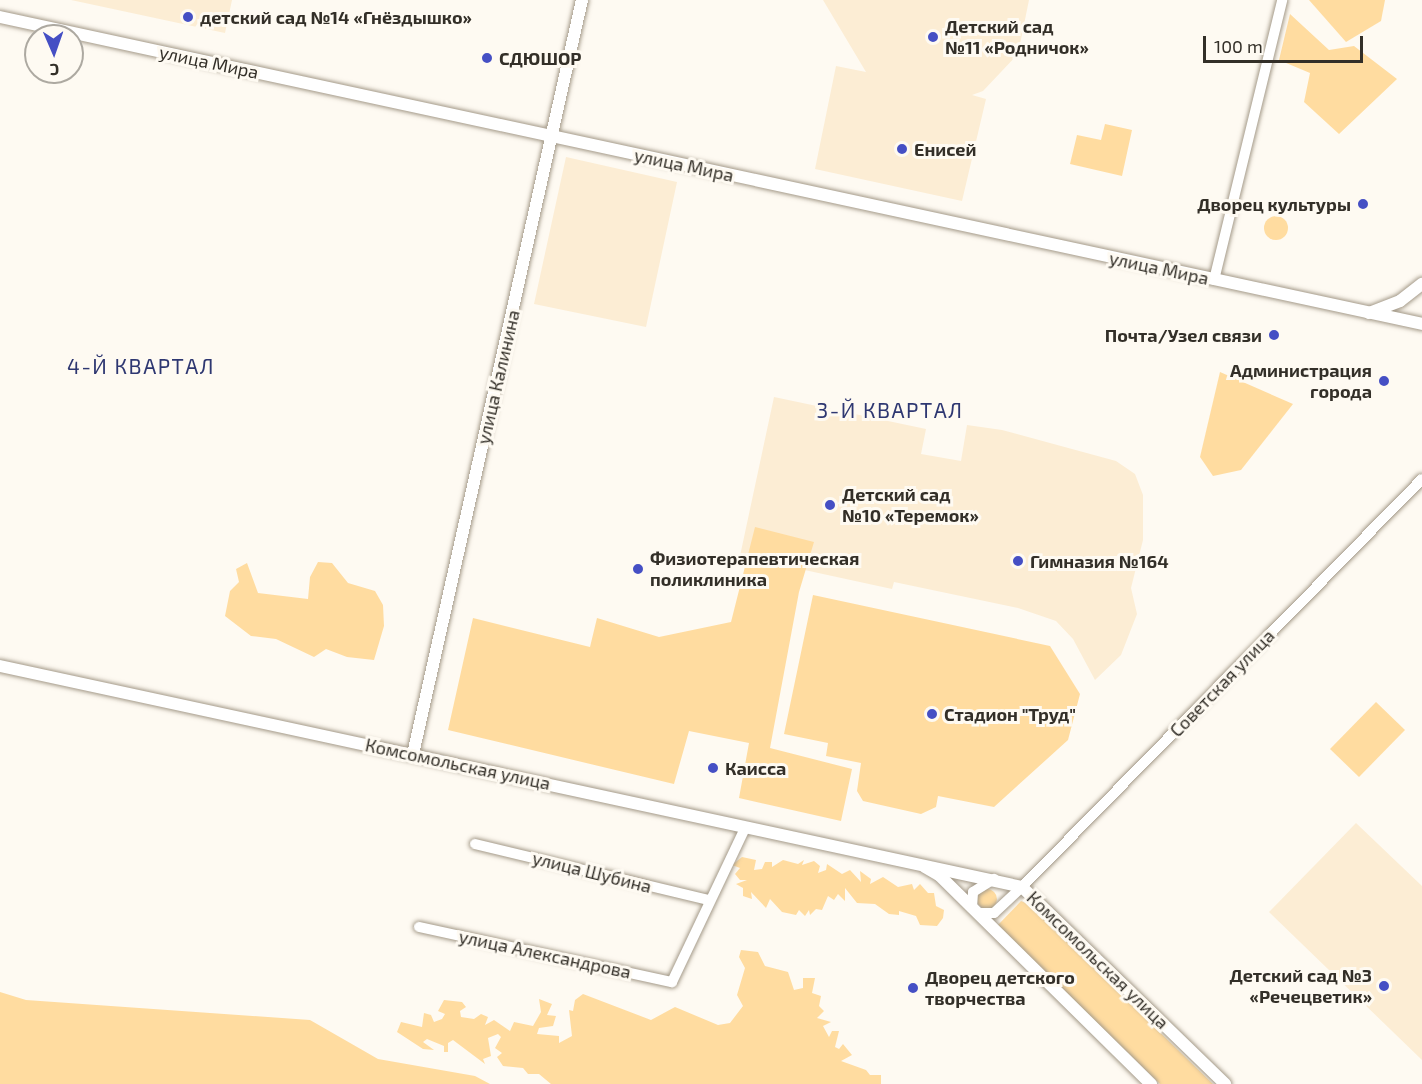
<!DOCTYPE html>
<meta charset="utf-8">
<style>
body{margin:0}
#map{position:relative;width:1422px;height:1084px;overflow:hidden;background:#fefaf2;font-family:"Exo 2",sans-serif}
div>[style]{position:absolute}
.built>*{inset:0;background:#fcedd4}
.green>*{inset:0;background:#ffdca0}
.round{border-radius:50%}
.roads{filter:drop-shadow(0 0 2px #a49a89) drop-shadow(0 0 2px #a49a89)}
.minor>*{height:10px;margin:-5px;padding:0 5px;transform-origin:5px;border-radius:5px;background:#fff}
.tertiary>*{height:12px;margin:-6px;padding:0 6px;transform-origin:6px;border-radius:6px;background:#fff}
.dots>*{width:16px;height:16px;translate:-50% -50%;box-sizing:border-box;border:3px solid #fefaf2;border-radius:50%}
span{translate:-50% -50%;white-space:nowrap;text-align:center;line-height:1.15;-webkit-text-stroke:6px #fefaf2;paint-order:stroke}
.poi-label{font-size:18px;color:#332f28;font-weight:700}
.left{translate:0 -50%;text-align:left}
.right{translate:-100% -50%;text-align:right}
.street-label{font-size:18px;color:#332f28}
.quarter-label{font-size:21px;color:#2e3771;letter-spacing:1.5px}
.north{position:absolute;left:24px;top:24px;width:60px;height:60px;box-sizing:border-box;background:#fefaf2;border:2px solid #ada9a1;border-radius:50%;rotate:178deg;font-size:16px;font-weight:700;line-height:24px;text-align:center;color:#332f28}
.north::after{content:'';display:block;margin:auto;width:21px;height:27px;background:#454fc4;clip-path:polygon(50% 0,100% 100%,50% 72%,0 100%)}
.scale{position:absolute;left:1203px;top:36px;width:160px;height:27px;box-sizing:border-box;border:3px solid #332f28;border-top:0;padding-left:8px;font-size:18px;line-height:21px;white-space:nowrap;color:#332f28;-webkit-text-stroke:4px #fefaf2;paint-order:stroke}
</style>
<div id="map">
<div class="built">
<i style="clip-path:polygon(71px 0,232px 0,225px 33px)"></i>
<i style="clip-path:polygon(823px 0,1029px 0,1018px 54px,983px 91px,972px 95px,986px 99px,962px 201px,815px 169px,836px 66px,866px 72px)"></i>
<i style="clip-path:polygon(566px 157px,677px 182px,646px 327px,534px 304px)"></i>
<i style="clip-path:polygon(774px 397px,926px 429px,921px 454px,961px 461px,967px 425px,1002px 430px,1116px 461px,1135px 474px,1143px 495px,1143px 540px,1131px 588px,1137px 614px,1121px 655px,1095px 680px,1073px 639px,1056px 621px,1018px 608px,894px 582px,892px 589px,740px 556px)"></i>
<i style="clip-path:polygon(1356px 823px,1422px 886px,1422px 1060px,1269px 912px)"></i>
</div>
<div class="green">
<i style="clip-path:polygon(1309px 0,1385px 0,1381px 21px,1346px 42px)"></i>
<i style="clip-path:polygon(1290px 14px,1329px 50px,1354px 46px,1397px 79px,1339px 134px,1304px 102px,1310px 73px,1279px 60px)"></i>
<i style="clip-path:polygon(1105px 124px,1132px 130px,1122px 176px,1070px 164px,1077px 135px,1101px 140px)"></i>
<i class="round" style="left:1264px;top:216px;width:24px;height:24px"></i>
<i style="clip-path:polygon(1220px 372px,1293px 404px,1241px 470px,1213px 476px,1200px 457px)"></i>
<i style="clip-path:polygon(755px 527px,814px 542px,799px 592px,770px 748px,852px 769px,841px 821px,739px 798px,749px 743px,689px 731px,674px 784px,448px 730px,473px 618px,590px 647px,597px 618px,659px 637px,731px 622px)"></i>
<i style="clip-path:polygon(318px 562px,332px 563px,348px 583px,375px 591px,383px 605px,384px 626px,374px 660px,347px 657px,326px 649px,314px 657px,276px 639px,251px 636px,225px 616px,230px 591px,239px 582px,236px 569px,247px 563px,258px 593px,308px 599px,310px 577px)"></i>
<i style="clip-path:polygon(813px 595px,1050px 646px,1080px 694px,1068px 740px,994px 807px,938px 796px,936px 807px,921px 814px,863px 801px,857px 791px,861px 763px,826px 756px,828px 743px,784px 734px)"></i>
<i style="clip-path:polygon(1376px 702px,1405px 730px,1359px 777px,1330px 749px)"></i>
<i style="clip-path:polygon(742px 857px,756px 860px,754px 870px,762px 869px,765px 862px,772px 862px,772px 867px,783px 860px,798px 864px,804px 860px,802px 865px,814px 861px,820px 866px,818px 873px,826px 870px,827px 864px,842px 874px,850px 870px,861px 882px,860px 871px,871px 879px,870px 884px,883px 877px,898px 887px,912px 884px,914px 890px,920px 884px,928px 893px,934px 893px,936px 906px,944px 910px,943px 918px,937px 926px,920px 925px,916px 916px,899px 911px,899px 915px,889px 914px,875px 904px,857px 903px,845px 888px,845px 901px,838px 894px,834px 900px,828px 896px,822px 910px,816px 909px,810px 915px,809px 910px,805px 916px,799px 910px,796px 915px,782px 912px,770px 899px,766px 908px,751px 892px,752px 899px,743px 896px,743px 888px,736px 884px,747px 880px,740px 880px,735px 874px,740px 868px,732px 865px)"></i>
<i class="round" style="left:977px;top:889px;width:20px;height:20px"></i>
<i style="clip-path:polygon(1021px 901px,1028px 904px,1213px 1084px,1160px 1084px,997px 926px)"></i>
<i style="clip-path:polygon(741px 950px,758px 952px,765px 966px,788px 972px,794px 990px,803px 988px,803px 978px,815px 978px,812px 993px,821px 996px,819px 1006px,824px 1011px,817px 1018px,831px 1022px,823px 1026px,829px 1037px,832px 1031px,839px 1031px,835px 1047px,839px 1049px,843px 1044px,852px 1055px,841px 1061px,866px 1070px,870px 1075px,881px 1075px,881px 1084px,551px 1084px,539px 1074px,528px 1074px,523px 1068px,503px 1066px,497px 1057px,502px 1053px,495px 1048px,501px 1037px,498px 1034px,488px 1038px,491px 1056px,483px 1059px,485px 1064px,453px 1040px,448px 1043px,448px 1052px,444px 1052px,444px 1046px,427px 1039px,423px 1042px,434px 1050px,423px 1049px,397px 1032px,401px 1022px,422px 1027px,424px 1013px,431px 1015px,434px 1022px,442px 1019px,445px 1014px,438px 1011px,444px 1000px,462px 1002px,466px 1007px,460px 1011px,461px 1017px,474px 1019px,481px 1014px,488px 1017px,485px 1025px,494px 1020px,510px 1031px,514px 1022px,533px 1026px,541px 1012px,539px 999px,552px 1004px,547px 1015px,556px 1016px,553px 1026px,539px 1028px,537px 1034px,559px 1036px,559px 1043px,572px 1036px,569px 1010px,573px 1011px,575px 1000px,583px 994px,651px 1020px,675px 1007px,718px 1025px,730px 1023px,743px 1006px,737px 995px,745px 968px,739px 957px)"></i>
<i style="clip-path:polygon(0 992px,26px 1000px,310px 1020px,378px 1059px,475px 1076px,490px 1084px,0 1084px)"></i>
</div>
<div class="roads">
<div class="minor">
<i style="left:1214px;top:280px;width:288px;rotate:-76.3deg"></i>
<i style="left:475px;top:844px;width:240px;rotate:13.5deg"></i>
<i style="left:972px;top:907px;width:15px;rotate:-86deg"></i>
<i style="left:973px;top:892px;width:25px;rotate:-32deg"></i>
<i style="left:977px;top:913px;width:17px"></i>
<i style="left:994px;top:913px;width:38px;rotate:-43deg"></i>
<i style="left:1022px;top:887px;width:571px;rotate:-45.57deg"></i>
<i style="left:419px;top:927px;width:259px;rotate:12.3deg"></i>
<i style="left:672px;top:982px;width:170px;rotate:-64.6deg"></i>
</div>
<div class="tertiary">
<i style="left:0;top:17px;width:1455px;rotate:12.18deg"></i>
<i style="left:1369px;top:313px;width:33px;rotate:-21deg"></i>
<i style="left:1400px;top:301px;width:28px;rotate:-38deg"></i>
<i style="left:0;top:666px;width:1046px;rotate:12.2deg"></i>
<i style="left:1022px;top:887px;width:283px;rotate:44.1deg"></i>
<i style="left:413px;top:754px;width:773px;rotate:-77.37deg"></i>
<i style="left:925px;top:867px;width:16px;rotate:30deg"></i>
<i style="left:939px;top:875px;width:298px;rotate:44.6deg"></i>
</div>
</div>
<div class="dots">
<i style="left:188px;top:17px;background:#454fc4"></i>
<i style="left:933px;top:37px;background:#454fc4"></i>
<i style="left:487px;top:58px;background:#454fc4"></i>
<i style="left:902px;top:149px;background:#454fc4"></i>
<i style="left:1363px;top:204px;background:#454fc4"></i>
<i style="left:1274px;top:335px;background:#454fc4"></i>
<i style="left:1384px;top:381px;background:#454fc4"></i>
<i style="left:830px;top:505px;background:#454fc4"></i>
<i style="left:1018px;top:561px;background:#454fc4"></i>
<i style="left:638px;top:569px;background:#454fc4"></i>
<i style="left:932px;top:714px;background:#454fc4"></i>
<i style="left:713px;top:768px;background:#454fc4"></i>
<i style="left:1384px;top:986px;background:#454fc4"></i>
<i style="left:913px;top:988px;background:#454fc4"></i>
</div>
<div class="poi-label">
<span class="left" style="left:200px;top:17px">детский сад №14 «Гнёздышко»</span>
<span class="left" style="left:945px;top:37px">Детский сад<br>№11 «Родничок»</span>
<span class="left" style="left:499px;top:58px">СДЮШОР</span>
<span class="left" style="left:914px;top:149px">Енисей</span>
<span class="right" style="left:1351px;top:204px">Дворец культуры</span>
<span class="right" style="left:1262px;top:335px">Почта/Узел связи</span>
<span class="right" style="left:1372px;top:381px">Администрация<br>города</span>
<span class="left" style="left:842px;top:505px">Детский сад<br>№10 «Теремок»</span>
<span class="left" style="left:650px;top:569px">Физиотерапевтическая<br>поликлиника</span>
<span class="left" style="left:1030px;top:561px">Гимназия №164</span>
<span class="left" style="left:944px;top:714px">Стадион "Труд"</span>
<span class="left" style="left:725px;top:768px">Каисса</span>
<span class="right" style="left:1372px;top:986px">Детский сад №3<br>«Речецветик»</span>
<span class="left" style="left:925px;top:988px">Дворец детского<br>творчества</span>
</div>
<div class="street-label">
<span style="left:209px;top:62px;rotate:12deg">улица Мира</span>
<span style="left:684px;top:165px;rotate:12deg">улица Мира</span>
<span style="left:1159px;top:268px;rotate:12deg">улица Мира</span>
<span style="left:498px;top:377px;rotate:-77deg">улица Калинина</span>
<span style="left:1222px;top:683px;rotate:-46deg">Советская улица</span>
<span style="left:458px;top:764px;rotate:12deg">Комсомольская улица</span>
<span style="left:592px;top:872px;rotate:14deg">улица Шубина</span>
<span style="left:545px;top:954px;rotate:12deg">улица Александрова</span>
<span style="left:1098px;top:960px;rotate:44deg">Комсомольская улица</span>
</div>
<div class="quarter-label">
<span style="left:141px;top:366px">4-Й КВАРТАЛ</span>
<span style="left:890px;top:410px">3-Й КВАРТАЛ</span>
</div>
<div class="north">С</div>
<div class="scale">100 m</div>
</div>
